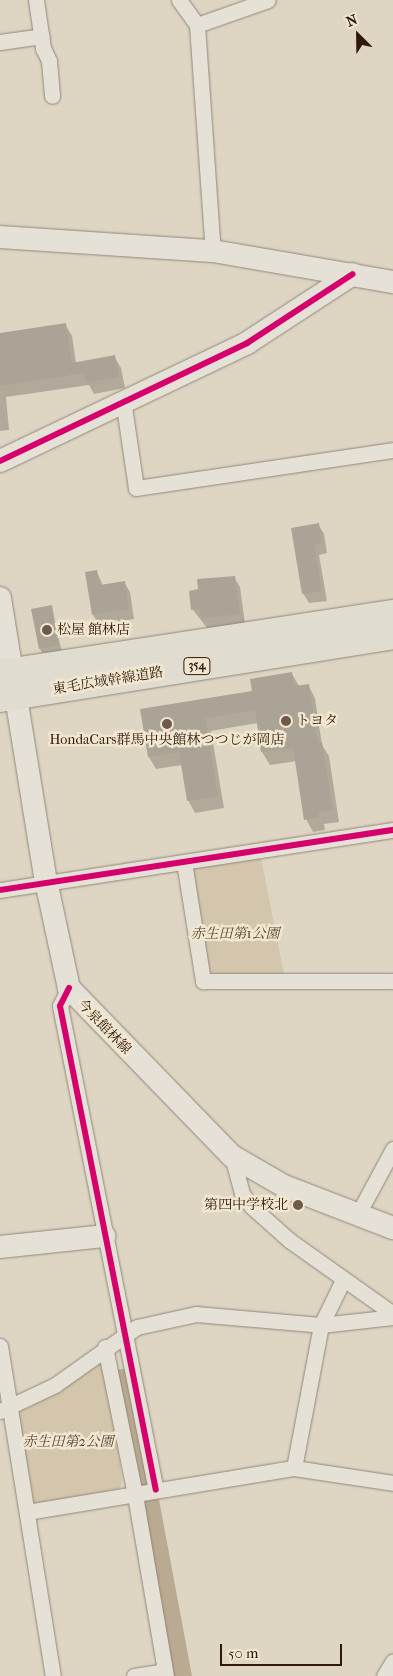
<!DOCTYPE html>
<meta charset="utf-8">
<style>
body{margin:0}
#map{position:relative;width:393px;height:1676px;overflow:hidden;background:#ded5c2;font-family:"IM FELL French Canon","Noto Serif JP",serif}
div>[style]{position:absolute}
.green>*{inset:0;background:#d3c6ac}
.shadow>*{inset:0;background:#0003}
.river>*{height:29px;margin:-14.5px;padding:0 14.5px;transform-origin:14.5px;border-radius:14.5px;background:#baaa91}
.building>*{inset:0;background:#aba496}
.roads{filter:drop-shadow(0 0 1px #90887c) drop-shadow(0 0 1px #90887c)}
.street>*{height:15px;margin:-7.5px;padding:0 7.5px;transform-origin:7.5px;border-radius:7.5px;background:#e5e1d7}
.secondary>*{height:22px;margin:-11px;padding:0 11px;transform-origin:11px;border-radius:11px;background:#e5e1d7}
.highway>*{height:28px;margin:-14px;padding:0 14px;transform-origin:14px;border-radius:14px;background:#e1dcd0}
.cycleway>*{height:6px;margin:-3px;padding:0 3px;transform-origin:3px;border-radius:3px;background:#d6006c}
.dots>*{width:14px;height:14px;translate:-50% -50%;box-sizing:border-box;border:2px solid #f1e7d0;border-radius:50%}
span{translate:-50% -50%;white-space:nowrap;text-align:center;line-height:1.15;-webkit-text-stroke:5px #f1e7d0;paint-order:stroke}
.shield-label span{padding:1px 4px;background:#f1e7d0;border:1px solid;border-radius:4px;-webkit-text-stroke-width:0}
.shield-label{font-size:12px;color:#30180a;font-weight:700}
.poi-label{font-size:14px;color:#30180a}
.left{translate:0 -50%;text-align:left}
.right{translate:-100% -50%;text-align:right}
.street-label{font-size:14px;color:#30180a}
.park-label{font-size:14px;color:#5e4835;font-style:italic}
.north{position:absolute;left:333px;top:10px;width:50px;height:50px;-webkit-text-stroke:4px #f1e7d0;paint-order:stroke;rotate:337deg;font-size:14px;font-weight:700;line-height:20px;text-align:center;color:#30180a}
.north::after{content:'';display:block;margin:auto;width:18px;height:22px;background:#30180a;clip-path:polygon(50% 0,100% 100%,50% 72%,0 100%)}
.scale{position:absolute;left:220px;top:1644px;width:122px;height:22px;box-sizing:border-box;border:2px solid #30180a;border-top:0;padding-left:6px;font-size:15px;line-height:18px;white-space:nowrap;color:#30180a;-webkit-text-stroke:4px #f1e7d0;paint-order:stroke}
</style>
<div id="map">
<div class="green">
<i style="clip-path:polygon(261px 858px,284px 975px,203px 981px,185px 868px)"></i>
<i style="clip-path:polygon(106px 1350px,122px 1480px,120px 1490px,29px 1509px,13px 1406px)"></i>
</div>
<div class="shadow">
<i style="clip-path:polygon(65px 324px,72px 336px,76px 363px,114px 356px,121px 368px,125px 388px,94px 394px,89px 385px,6px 397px,9px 430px,0 431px,0 346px)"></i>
<i style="clip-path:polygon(318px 524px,324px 534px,327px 553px,319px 555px,327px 601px,309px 603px,303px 593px)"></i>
<i style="clip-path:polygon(97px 572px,103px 586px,124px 582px,130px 592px,134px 619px,99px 625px,93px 615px,86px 573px)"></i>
<i style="clip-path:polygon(234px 577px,240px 587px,245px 624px,208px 629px,193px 610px,190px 592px)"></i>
<i style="clip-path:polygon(51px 607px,62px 652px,44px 656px,40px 649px)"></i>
<i style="clip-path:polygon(292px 674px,299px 686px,308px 685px,315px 698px,322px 745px,329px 756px,339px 822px,324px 824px,325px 830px,313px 832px,306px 819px,297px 761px,270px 765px,262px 752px,258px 723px,211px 731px,224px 808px,195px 813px,188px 800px,182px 765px,156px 769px,149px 757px,141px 710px,253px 692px)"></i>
</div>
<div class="river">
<i style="left:122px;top:1383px;width:298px;rotate:79.4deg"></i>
</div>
<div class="building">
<i style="clip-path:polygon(66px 323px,72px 363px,115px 355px,119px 377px,86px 383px,84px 373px,0 386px,0 333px)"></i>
<i style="clip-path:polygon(319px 523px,322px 543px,314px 545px,322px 591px,302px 594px,291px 528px)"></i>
<i style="clip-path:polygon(97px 570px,100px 585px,125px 581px,129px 609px,92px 615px,85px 572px)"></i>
<i style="clip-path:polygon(235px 576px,240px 614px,201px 619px,200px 609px,191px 610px,189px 591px,198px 589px,197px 579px)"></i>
<i style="clip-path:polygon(52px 605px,59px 645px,39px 649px,31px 609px)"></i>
<i style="clip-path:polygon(292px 672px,294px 686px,309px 684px,318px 743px,322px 742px,333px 810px,318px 812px,319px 817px,304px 820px,293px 748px,261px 752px,255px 710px,205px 718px,218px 796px,187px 801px,179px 752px,148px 757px,140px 709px,252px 691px,250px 679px)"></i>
</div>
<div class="roads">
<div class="street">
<i style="left:36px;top:0;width:49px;rotate:81.7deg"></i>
<i style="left:43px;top:48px;width:14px;rotate:65deg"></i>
<i style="left:49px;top:61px;width:35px;rotate:85deg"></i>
<i style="left:179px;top:0;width:31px;rotate:54deg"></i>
<i style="left:197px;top:25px;width:227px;rotate:86deg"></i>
<i style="left:197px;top:25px;width:75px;rotate:-19.4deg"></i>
<i style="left:0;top:42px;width:42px;rotate:-8.1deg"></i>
<i style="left:123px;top:400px;width:89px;rotate:81.6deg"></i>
<i style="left:136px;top:488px;width:260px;rotate:-8.4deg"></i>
<i style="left:184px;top:862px;width:121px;rotate:80.9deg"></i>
<i style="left:203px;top:981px;width:190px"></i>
<i style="left:0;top:890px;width:398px;rotate:-8.7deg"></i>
<i style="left:69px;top:988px;width:20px;rotate:117deg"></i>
<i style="left:60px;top:1006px;width:493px;rotate:78.8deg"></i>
<i style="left:232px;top:1156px;width:39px;rotate:75deg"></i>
<i style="left:242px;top:1194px;width:16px;rotate:52deg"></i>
<i style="left:252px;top:1207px;width:50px;rotate:41.7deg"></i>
<i style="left:289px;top:1240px;width:128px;rotate:35.4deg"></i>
<i style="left:358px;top:1214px;width:74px;rotate:-61.7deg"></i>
<i style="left:0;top:1346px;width:334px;rotate:80.9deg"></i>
<i style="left:105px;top:1347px;width:151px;rotate:78.5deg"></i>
<i style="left:135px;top:1495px;width:184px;rotate:80.3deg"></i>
<i style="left:0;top:1411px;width:61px;rotate:-25.3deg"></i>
<i style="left:55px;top:1385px;width:100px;rotate:-35.3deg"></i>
<i style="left:137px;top:1327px;width:60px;rotate:-12.4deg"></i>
<i style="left:196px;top:1314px;width:125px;rotate:5deg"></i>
<i style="left:321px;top:1325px;width:50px;rotate:-63.9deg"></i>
<i style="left:294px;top:1468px;width:146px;rotate:-79.3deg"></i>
<i style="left:321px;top:1325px;width:72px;rotate:-6.3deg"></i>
<i style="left:27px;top:1512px;width:271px;rotate:-9.4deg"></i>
<i style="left:294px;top:1468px;width:100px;rotate:8.6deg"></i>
<i style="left:134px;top:1676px;width:31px;rotate:-9deg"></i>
<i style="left:384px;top:1676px;width:17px;rotate:-59deg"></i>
</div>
<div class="secondary">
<i style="left:0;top:237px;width:213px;rotate:3.8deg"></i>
<i style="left:213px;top:251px;width:183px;rotate:9.8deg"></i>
<i style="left:0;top:461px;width:274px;rotate:-25.5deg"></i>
<i style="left:247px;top:343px;width:126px;rotate:-33.1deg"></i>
<i style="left:0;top:598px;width:287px;rotate:80.8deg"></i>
<i style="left:46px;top:881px;width:109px;rotate:77.9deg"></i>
<i style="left:69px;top:988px;width:234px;rotate:45.9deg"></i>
<i style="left:232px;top:1156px;width:60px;rotate:30deg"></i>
<i style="left:284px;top:1186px;width:117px;rotate:21.1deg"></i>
<i style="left:0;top:1247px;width:105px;rotate:-6deg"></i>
</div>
<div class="highway">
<i style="left:0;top:674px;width:398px;rotate:-8.7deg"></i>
<i style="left:0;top:698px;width:398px;rotate:-9.1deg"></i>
</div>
</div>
<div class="cycleway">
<i style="left:0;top:461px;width:274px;rotate:-25.5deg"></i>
<i style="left:247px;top:343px;width:126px;rotate:-33.1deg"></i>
<i style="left:0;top:890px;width:398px;rotate:-8.7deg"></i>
<i style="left:69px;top:988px;width:20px;rotate:117deg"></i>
<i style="left:60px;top:1006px;width:493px;rotate:78.8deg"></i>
</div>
<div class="dots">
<i style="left:47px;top:630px;background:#6d5a4a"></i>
<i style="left:286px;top:721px;background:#6d5a4a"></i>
<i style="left:167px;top:724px;background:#6d5a4a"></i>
<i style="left:298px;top:1205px;background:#6d5a4a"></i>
</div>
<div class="shield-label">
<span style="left:197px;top:666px">354</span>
</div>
<div class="poi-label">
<span class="left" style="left:57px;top:630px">松屋 館林店</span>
<span class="left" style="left:296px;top:721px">トヨタ</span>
<span style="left:167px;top:740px">HondaCars群馬中央館林つつじが岡店</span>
<span class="right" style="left:288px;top:1205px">第四中学校北</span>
</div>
<div class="street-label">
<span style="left:108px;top:681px;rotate:-9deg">東毛広域幹線道路</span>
<span style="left:104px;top:1027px;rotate:46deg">今泉館林線</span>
</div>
<div class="park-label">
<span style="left:235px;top:934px">赤生田第1公園</span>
<span style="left:68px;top:1442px">赤生田第2公園</span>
</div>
<div class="north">N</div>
<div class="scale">50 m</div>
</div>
